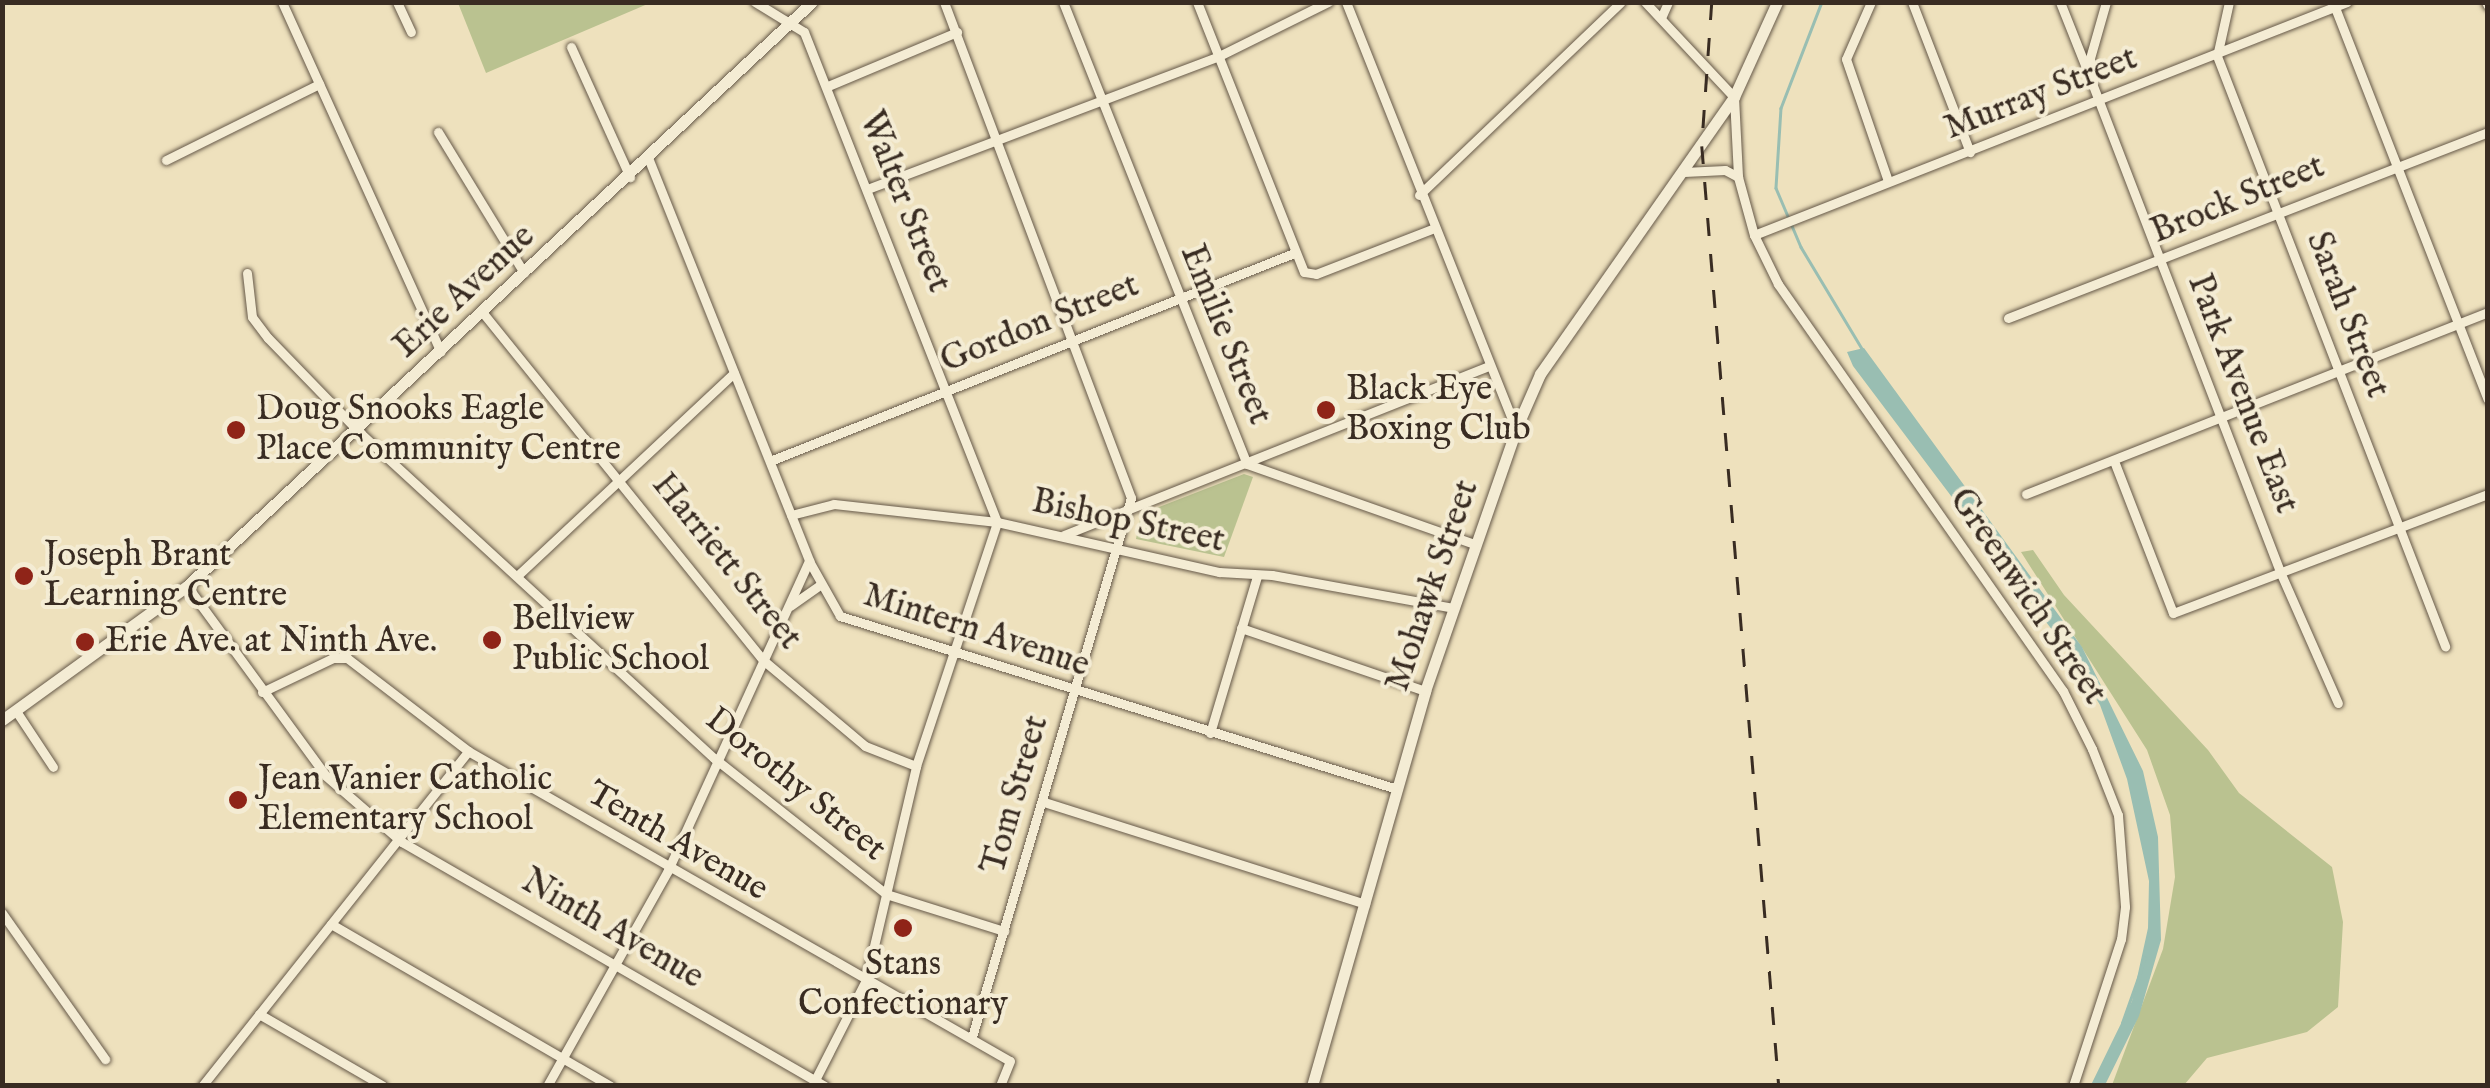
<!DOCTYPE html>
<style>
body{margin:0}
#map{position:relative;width:2490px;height:1088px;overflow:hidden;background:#eee1bd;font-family:"IM FELL English",serif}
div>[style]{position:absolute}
.green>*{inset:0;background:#bac290}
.water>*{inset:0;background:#99beb2}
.stream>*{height:2.5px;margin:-1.25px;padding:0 1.25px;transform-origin:1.25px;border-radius:1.25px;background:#99beb2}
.roads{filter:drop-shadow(0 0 2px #665949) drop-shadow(0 0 2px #665949)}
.street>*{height:9px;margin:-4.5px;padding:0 4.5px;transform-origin:4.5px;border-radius:4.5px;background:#f4ecd4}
.secondary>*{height:11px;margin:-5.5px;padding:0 5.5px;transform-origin:5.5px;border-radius:5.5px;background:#f4ecd4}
.rail>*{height:2.5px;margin-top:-1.25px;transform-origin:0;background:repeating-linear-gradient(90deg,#392c22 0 18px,transparent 0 36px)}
.dots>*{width:28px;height:28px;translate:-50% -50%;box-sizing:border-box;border:5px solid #f4ecd4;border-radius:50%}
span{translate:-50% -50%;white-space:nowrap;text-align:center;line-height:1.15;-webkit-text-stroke:8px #f4ecd4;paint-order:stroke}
.street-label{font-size:35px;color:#392c22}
.poi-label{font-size:35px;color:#392c22}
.left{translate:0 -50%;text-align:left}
.frame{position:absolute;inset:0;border:5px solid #392c22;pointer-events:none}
</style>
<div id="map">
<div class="green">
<i style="clip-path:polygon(458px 3px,650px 3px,486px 73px)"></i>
<i style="clip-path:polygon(1244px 474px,1253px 477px,1224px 557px,1136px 539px,1141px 514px)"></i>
<i style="clip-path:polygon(2033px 550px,2064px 595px,2208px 750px,2239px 793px,2332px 867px,2343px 922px,2338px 1007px,2307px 1032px,2207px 1058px,2184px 1085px,2112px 1085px,2163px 949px,2175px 877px,2170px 815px,2147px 750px,2021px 552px)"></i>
</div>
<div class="water">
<i style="clip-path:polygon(1864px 348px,2082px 647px,2143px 771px,2158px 837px,2161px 940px,2139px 1016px,2105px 1085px,2091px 1085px,2132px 1001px,2148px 928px,2149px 881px,2127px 779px,2100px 705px,2065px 647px,1853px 366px,1847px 352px)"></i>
</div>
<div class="stream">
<i style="left:1822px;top:2px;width:114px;rotate:111.1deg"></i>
<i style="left:1781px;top:108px;width:80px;rotate:93.6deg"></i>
<i style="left:1776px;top:188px;width:64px;rotate:67deg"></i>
<i style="left:1801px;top:247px;width:120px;rotate:59deg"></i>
<i style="left:2122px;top:1023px;width:69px;rotate:-70.5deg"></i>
<i style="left:2145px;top:958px;width:33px;rotate:106deg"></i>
</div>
<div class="roads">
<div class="street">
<i style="left:282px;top:2px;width:384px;rotate:65.6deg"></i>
<i style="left:397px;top:2px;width:33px;rotate:65deg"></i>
<i style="left:755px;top:2px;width:57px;rotate:31.5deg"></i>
<i style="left:804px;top:32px;width:527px;rotate:68.5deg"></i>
<i style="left:944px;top:2px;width:530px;rotate:69.34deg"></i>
<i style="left:1131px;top:498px;width:562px;rotate:106.44deg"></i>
<i style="left:1063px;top:2px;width:497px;rotate:68.3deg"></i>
<i style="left:1247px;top:464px;width:241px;rotate:19.4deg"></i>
<i style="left:1197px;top:2px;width:290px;rotate:68.4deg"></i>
<i style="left:1304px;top:272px;width:12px;rotate:9deg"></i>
<i style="left:1316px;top:274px;width:124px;rotate:-21.2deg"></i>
<i style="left:1346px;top:2px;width:460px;rotate:68.3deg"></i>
<i style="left:1645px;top:2px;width:130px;rotate:46.9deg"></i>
<i style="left:1734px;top:97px;width:80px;rotate:87.1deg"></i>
<i style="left:1738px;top:177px;width:60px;rotate:74.6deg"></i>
<i style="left:1754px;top:235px;width:55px;rotate:63.9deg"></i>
<i style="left:1778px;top:284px;width:497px;rotate:55deg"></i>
<i style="left:2063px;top:691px;width:65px;rotate:63.4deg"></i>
<i style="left:2092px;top:749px;width:71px;rotate:68.5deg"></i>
<i style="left:2118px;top:815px;width:92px;rotate:85.6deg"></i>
<i style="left:2125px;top:907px;width:32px;rotate:97deg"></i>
<i style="left:2121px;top:939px;width:155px;rotate:108.1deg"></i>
<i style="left:1871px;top:2px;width:62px;rotate:113.7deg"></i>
<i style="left:1846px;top:59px;width:129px;rotate:71deg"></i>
<i style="left:1912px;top:2px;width:161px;rotate:68.9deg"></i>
<i style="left:2060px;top:2px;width:73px;rotate:68.3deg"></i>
<i style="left:2106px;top:2px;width:58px;rotate:105.9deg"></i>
<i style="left:2090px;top:58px;width:25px;rotate:85deg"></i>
<i style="left:2092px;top:83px;width:526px;rotate:68.95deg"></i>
<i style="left:2281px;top:574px;width:141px;rotate:66.2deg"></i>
<i style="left:2229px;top:2px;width:55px;rotate:102.5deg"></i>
<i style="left:2217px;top:56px;width:633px;rotate:68.87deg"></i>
<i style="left:2486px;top:2px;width:4px;rotate:63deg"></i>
<i style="left:2334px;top:5px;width:423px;rotate:68.7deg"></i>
<i style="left:1661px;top:18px;width:17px;rotate:-66deg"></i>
<i style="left:571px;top:47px;width:143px;rotate:65.6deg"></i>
<i style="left:828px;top:86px;width:140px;rotate:-22.7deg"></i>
<i style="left:438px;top:132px;width:165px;rotate:58.6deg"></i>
<i style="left:166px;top:160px;width:171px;rotate:-26.4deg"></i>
<i style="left:649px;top:160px;width:432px;rotate:68.2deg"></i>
<i style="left:809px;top:561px;width:63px;rotate:60.6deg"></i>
<i style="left:840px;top:616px;width:583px;rotate:17.25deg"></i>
<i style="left:1684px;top:172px;width:41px;rotate:-2.8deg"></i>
<i style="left:1725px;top:170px;width:15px;rotate:28deg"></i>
<i style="left:870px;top:188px;width:371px;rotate:-20.7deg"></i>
<i style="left:1217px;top:57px;width:124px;rotate:-26.4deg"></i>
<i style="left:1419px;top:195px;width:279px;rotate:-43.7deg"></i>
<i style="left:1754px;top:235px;width:637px;rotate:-21.45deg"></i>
<i style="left:247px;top:273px;width:44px;rotate:83.5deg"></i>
<i style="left:252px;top:317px;width:26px;rotate:53deg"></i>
<i style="left:268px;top:338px;width:128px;rotate:45.9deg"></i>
<i style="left:357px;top:430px;width:485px;rotate:42.6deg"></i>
<i style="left:714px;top:758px;width:219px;rotate:38.3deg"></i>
<i style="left:886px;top:894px;width:124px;rotate:17.4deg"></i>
<i style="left:483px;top:313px;width:446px;rotate:51.1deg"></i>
<i style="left:763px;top:660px;width:133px;rotate:40.1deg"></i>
<i style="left:865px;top:746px;width:55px;rotate:21.4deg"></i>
<i style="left:2008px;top:318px;width:515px;rotate:-21.18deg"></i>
<i style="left:770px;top:461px;width:564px;rotate:-21.65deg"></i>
<i style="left:2114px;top:461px;width:163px;rotate:68.8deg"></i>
<i style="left:2173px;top:613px;width:337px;rotate:-20.7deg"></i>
<i style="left:2026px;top:494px;width:497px;rotate:-21.5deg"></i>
<i style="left:791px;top:515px;width:44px;rotate:-14.3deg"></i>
<i style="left:834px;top:504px;width:164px;rotate:6.3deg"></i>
<i style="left:997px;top:522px;width:228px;rotate:12.7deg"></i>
<i style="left:1219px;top:572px;width:53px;rotate:3.2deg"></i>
<i style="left:1272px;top:575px;width:184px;rotate:10.3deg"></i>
<i style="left:1064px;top:535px;width:455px;rotate:-21.7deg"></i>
<i style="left:517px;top:576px;width:297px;rotate:-43.1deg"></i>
<i style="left:187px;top:586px;width:235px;rotate:53.8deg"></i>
<i style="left:326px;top:776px;width:101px;rotate:41deg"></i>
<i style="left:402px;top:842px;width:488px;rotate:30deg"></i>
<i style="left:790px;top:606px;width:35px;rotate:-35deg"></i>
<i style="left:1241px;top:628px;width:194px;rotate:18.9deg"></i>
<i style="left:262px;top:692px;width:79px;rotate:-25.6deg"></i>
<i style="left:333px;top:658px;width:14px"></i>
<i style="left:347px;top:658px;width:153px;rotate:37.5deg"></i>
<i style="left:468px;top:751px;width:624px;rotate:29.77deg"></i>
<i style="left:1010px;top:1061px;width:27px;rotate:112deg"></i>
<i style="left:16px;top:711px;width:67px;rotate:56.5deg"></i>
<i style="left:1210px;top:733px;width:164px;rotate:-73.3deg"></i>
<i style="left:1044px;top:802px;width:337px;rotate:17.6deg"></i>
<i style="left:2px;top:913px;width:179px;rotate:54.8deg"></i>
<i style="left:331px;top:924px;width:323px;rotate:30.1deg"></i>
<i style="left:259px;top:1014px;width:143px;rotate:30.1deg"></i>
<i style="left:814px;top:1082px;width:114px;rotate:-63deg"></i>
<i style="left:866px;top:980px;width:220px;rotate:-76.8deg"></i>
<i style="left:916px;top:766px;width:257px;rotate:-71.6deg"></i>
<i style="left:202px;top:1086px;width:428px;rotate:-51.5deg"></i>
<i style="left:547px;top:1086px;width:248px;rotate:-60.7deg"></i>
<i style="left:668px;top:870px;width:340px;rotate:-65.5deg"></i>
</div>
<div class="secondary">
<i style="left:2px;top:720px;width:228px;rotate:-35.9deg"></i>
<i style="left:187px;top:586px;width:855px;rotate:-43.06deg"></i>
<i style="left:1312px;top:1086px;width:411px;rotate:-74deg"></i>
<i style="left:1425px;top:691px;width:277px;rotate:-70.8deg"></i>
<i style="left:1516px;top:429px;width:60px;rotate:-66.4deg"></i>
<i style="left:1540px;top:374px;width:338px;rotate:-55deg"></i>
<i style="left:1734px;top:97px;width:104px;rotate:-65.6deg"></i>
</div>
</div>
<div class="rail">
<i style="left:1712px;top:2px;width:144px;rotate:94deg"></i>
<i style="left:1702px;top:146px;width:943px;rotate:85.32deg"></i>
</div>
<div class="dots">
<i style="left:1326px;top:410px;background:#8f2418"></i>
<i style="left:236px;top:430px;background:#8f2418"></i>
<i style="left:24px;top:576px;background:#8f2418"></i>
<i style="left:492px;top:640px;background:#8f2418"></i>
<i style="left:85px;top:642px;background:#8f2418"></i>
<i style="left:238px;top:800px;background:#8f2418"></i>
<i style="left:903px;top:928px;background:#8f2418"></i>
</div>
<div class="street-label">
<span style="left:2041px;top:94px;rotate:-21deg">Murray Street</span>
<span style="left:2238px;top:200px;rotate:-22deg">Brock Street</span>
<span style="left:904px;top:202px;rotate:68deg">Walter Street</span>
<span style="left:465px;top:292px;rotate:-43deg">Erie Avenue</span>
<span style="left:2347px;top:315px;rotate:69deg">Sarah Street</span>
<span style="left:1040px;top:324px;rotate:-22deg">Gordon Street</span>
<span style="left:1225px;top:335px;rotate:68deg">Emilie Street</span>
<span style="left:2242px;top:394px;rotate:69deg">Park Avenue East</span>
<span style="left:1128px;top:522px;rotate:12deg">Bishop Street</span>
<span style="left:726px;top:562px;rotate:51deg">Harriett Street</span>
<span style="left:1433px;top:586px;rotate:-71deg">Mohawk Street</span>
<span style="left:2027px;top:597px;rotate:56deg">Greenwich Street</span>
<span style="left:976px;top:631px;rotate:18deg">Mintern Avenue</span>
<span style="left:795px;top:785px;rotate:39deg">Dorothy Street</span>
<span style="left:1016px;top:795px;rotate:-74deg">Tom Street</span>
<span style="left:677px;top:842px;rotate:30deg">Tenth Avenue</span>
<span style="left:612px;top:930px;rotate:30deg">Ninth Avenue</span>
</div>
<div class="poi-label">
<span class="left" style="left:1346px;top:410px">Black Eye<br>Boxing Club</span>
<span class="left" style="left:256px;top:430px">Doug Snooks Eagle<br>Place Community Centre</span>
<span class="left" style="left:44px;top:576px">Joseph Brant<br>Learning Centre</span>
<span class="left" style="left:512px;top:640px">Bellview<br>Public School</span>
<span class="left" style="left:105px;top:642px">Erie Ave. at Ninth Ave.</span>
<span class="left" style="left:258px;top:800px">Jean Vanier Catholic<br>Elementary School</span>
<span style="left:903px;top:985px">Stans<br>Confectionary</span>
</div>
<div class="frame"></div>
</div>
